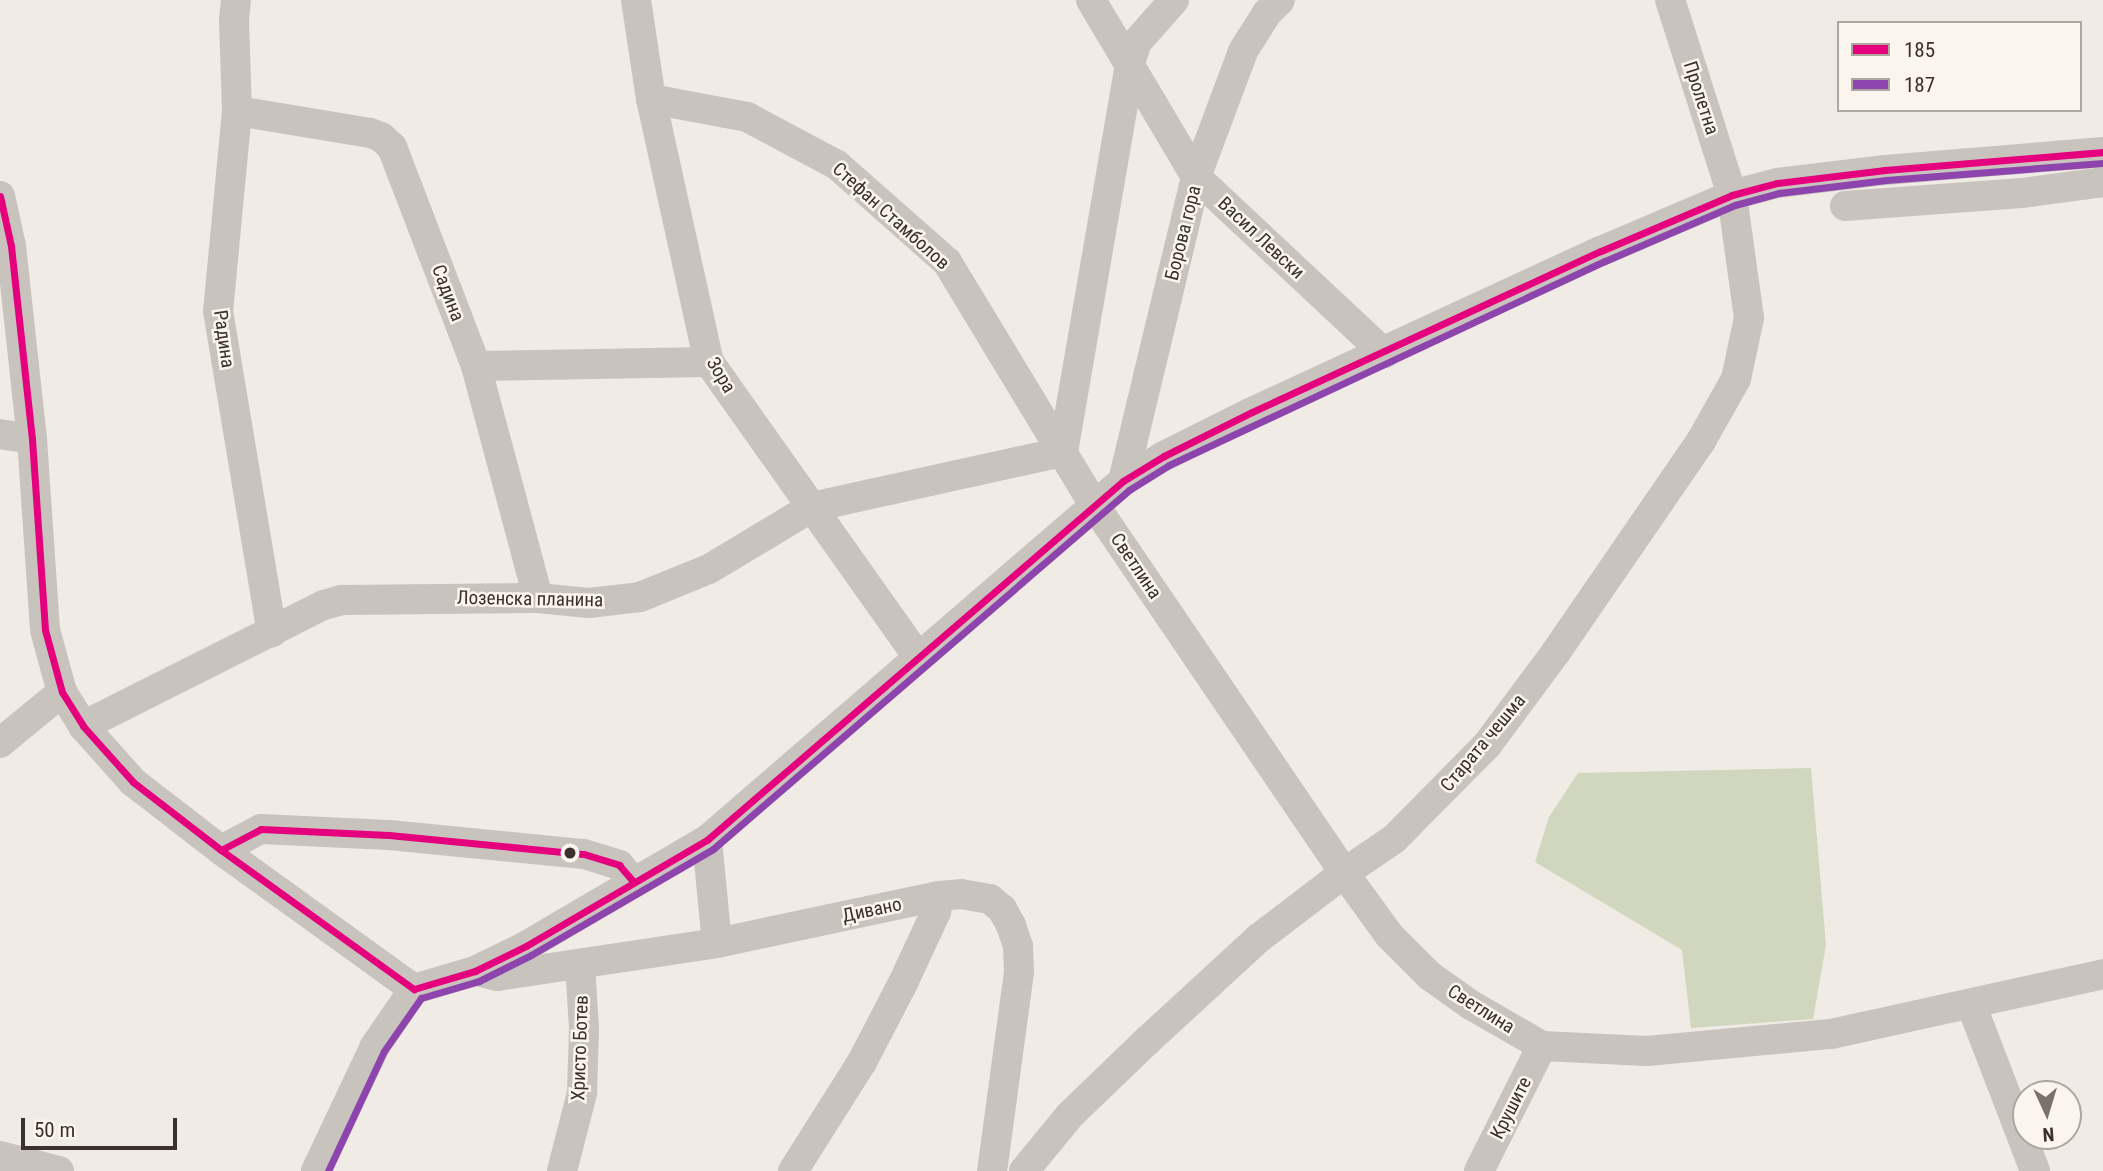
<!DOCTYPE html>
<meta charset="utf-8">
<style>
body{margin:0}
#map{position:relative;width:2103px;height:1171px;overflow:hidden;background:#f0ebe5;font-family:"Roboto Condensed",sans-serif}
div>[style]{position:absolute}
.green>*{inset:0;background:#d1d6bf}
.minor>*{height:30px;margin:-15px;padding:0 15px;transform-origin:15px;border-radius:15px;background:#c9c3be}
.bus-1>*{height:7px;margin:-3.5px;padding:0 3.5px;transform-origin:3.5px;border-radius:3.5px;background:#e5007d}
.bus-2>*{height:7px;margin:-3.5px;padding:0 3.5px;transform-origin:3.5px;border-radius:3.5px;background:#8e44ad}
.dots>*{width:19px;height:19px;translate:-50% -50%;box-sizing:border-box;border:4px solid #fbf5ee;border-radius:50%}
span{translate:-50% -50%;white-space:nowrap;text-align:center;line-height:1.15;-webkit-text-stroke:5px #fbf5ee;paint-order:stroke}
.street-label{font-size:19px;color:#3b302b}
.legend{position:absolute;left:1837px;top:21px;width:245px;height:91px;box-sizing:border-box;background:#fbf5ee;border:2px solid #aea6a0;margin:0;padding:9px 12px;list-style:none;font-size:21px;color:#3b302b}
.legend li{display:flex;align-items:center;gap:14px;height:35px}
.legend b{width:35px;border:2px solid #aea6a0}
.north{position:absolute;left:2012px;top:1080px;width:70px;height:70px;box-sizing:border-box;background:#fbf5ee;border:2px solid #aea6a0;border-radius:50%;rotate:176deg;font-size:19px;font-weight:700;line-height:28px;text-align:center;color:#3b302b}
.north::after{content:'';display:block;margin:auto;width:24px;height:32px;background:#7a716c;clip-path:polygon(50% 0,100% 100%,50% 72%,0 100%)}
.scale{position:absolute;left:21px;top:1118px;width:156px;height:32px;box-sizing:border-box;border:4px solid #3b302b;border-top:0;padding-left:9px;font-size:21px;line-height:24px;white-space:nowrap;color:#3b302b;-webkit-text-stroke:5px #fbf5ee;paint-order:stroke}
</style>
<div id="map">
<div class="green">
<i style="clip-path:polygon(1811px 768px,1826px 945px,1813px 1019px,1691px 1028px,1682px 950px,1535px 862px,1549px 817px,1578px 773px)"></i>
</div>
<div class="minor">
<i style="left:236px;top:0;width:20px;rotate:96deg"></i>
<i style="left:234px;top:20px;width:91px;rotate:88.1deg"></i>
<i style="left:237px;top:111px;width:201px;rotate:95.4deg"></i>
<i style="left:218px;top:311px;width:326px;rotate:80.5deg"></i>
<i style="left:636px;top:0;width:100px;rotate:81.4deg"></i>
<i style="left:651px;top:99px;width:269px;rotate:77.6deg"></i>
<i style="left:709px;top:362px;width:362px;rotate:54.7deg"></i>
<i style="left:1091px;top:0;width:206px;rotate:59.3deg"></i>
<i style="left:1196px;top:177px;width:258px;rotate:43.1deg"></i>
<i style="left:651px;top:99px;width:98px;rotate:10.6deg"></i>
<i style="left:747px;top:117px;width:102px;rotate:28.1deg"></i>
<i style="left:837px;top:165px;width:147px;rotate:41.4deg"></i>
<i style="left:947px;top:262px;width:285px;rotate:58.8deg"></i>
<i style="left:1095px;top:506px;width:443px;rotate:55.8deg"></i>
<i style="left:1344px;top:873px;width:77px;rotate:54deg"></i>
<i style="left:1389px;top:935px;width:58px;rotate:45deg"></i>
<i style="left:1430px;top:976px;width:50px;rotate:35.3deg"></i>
<i style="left:1471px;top:1005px;width:82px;rotate:30deg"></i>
<i style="left:1542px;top:1046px;width:105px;rotate:2.7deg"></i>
<i style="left:1647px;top:1051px;width:185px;rotate:-5.3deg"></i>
<i style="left:1831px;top:1034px;width:279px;rotate:-12.4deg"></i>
<i style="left:237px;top:111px;width:135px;rotate:9.4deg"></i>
<i style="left:370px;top:133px;width:12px;rotate:20deg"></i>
<i style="left:381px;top:137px;width:15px;rotate:42deg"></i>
<i style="left:392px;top:147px;width:235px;rotate:69deg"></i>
<i style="left:476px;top:366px;width:240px;rotate:75deg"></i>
<i style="left:0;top:196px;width:51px;rotate:77.6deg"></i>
<i style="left:11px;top:246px;width:194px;rotate:83.8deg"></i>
<i style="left:32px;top:439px;width:191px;rotate:86.1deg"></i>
<i style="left:45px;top:630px;width:64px;rotate:74.7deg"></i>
<i style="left:62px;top:692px;width:40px;rotate:58deg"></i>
<i style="left:83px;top:726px;width:75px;rotate:48.2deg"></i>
<i style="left:133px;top:782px;width:111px;rotate:37.7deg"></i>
<i style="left:221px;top:850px;width:238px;rotate:35.8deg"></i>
<i style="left:1845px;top:206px;width:177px;rotate:-4.2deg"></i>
<i style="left:2022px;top:193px;width:82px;rotate:-7.7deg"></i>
<i style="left:476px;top:366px;width:233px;rotate:-1deg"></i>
<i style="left:0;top:434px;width:32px;rotate:9deg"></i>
<i style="left:1123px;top:481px;width:313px;rotate:-76.5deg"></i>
<i style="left:1196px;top:177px;width:134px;rotate:-69.5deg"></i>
<i style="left:1243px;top:51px;width:45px;rotate:-57.7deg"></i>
<i style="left:1267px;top:13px;width:18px;rotate:-45deg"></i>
<i style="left:83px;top:726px;width:270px;rotate:-26.7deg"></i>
<i style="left:324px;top:605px;width:19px;rotate:-16deg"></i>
<i style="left:342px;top:600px;width:196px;rotate:-0.6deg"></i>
<i style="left:538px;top:598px;width:51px;rotate:5.6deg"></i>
<i style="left:589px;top:603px;width:51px;rotate:-6.7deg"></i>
<i style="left:640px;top:597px;width:74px;rotate:-22.1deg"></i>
<i style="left:709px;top:569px;width:120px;rotate:-31deg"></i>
<i style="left:812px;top:507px;width:257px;rotate:-12.4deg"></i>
<i style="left:1063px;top:452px;width:395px;rotate:-80.2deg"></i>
<i style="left:1130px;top:63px;width:22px;rotate:-72deg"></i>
<i style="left:1137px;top:42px;width:56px;rotate:-48.6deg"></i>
<i style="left:0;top:743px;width:80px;rotate:-39.4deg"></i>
<i style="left:707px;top:840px;width:103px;rotate:84.5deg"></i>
<i style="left:221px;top:850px;width:45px;rotate:-27.7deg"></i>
<i style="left:261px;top:829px;width:128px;rotate:2.7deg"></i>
<i style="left:389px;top:835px;width:196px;rotate:5.6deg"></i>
<i style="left:584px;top:854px;width:37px;rotate:17deg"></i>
<i style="left:619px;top:865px;width:21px;rotate:49deg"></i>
<i style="left:477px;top:971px;width:21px;rotate:14deg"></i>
<i style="left:497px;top:976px;width:222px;rotate:-8.5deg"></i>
<i style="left:717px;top:943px;width:227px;rotate:-12deg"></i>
<i style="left:939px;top:896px;width:22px;rotate:-5deg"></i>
<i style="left:961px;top:894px;width:29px;rotate:10deg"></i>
<i style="left:990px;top:899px;width:16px;rotate:40deg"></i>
<i style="left:1002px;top:909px;width:18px;rotate:61deg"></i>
<i style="left:1011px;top:925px;width:22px;rotate:72deg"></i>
<i style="left:1018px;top:946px;width:26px;rotate:88deg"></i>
<i style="left:1019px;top:972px;width:201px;rotate:97.7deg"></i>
<i style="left:1971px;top:1004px;width:179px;rotate:69deg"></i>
<i style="left:0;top:1156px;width:61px;rotate:14.3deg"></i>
<i style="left:316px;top:1171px;width:138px;rotate:-64.7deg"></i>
<i style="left:375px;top:1046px;width:69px;rotate:-55.6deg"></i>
<i style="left:414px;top:989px;width:64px;rotate:-16.4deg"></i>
<i style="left:475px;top:971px;width:57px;rotate:-26.1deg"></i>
<i style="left:526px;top:946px;width:210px;rotate:-30.4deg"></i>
<i style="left:707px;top:840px;width:549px;rotate:-40.79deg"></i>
<i style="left:1123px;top:481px;width:48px;rotate:-31.4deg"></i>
<i style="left:1164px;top:456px;width:98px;rotate:-26.6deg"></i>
<i style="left:1252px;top:412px;width:384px;rotate:-24.8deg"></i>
<i style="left:1601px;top:251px;width:142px;rotate:-23.1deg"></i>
<i style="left:1732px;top:195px;width:47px;rotate:-14.9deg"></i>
<i style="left:1777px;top:183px;width:109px;rotate:-6.9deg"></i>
<i style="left:1885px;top:170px;width:219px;rotate:-4.7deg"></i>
<i style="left:562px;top:1171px;width:81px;rotate:-75.6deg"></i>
<i style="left:582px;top:1093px;width:65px;rotate:-88.2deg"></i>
<i style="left:584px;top:1028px;width:63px;rotate:-93.6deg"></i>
<i style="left:793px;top:1171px;width:129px;rotate:-57.7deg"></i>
<i style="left:862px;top:1062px;width:89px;rotate:-62.6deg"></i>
<i style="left:903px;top:983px;width:78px;rotate:-65.1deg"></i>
<i style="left:936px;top:912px;width:16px;rotate:-79deg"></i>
<i style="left:1024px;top:1171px;width:72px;rotate:-50.6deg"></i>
<i style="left:1070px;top:1115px;width:108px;rotate:-43.9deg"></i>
<i style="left:1148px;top:1040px;width:151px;rotate:-42.6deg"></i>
<i style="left:1259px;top:938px;width:107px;rotate:-37.4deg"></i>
<i style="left:1344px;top:873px;width:60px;rotate:-34.2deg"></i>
<i style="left:1394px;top:839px;width:132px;rotate:-45.3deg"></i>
<i style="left:1487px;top:745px;width:116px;rotate:-53.4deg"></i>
<i style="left:1556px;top:652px;width:256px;rotate:-55.5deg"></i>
<i style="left:1701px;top:441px;width:71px;rotate:-60.6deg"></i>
<i style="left:1736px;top:379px;width:62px;rotate:-78deg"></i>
<i style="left:1749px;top:318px;width:124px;rotate:-97.9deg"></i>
<i style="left:1732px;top:195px;width:205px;rotate:-107.6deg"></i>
<i style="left:1479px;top:1171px;width:140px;rotate:-63.3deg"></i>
</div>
<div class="bus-1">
<i style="left:0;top:196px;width:51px;rotate:77.6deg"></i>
<i style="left:11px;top:246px;width:194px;rotate:83.8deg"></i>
<i style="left:32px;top:439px;width:191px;rotate:86.1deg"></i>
<i style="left:45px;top:630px;width:64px;rotate:74.7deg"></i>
<i style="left:62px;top:692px;width:40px;rotate:58deg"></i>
<i style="left:83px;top:726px;width:75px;rotate:48.2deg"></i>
<i style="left:133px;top:782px;width:111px;rotate:37.7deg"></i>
<i style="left:221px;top:850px;width:238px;rotate:35.8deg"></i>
<i style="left:221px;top:850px;width:45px;rotate:-27.7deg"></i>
<i style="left:261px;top:829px;width:128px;rotate:2.7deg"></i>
<i style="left:389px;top:835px;width:196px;rotate:5.6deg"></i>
<i style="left:584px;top:854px;width:37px;rotate:17deg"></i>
<i style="left:619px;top:865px;width:21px;rotate:49deg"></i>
<i style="left:414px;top:989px;width:64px;rotate:-16.4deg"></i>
<i style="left:475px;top:971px;width:57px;rotate:-26.1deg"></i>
<i style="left:526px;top:946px;width:210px;rotate:-30.4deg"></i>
<i style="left:707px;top:840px;width:549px;rotate:-40.79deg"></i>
<i style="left:1123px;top:481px;width:48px;rotate:-31.4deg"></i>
<i style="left:1164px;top:456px;width:98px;rotate:-26.6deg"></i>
<i style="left:1252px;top:412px;width:384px;rotate:-24.8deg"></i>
<i style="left:1601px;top:251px;width:142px;rotate:-23.1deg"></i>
<i style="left:1732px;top:195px;width:47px;rotate:-14.9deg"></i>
<i style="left:1777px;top:183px;width:109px;rotate:-6.9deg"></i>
<i style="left:1885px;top:170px;width:219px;rotate:-4.7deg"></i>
</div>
<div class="bus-2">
<i style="left:328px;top:1171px;width:132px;rotate:-65deg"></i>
<i style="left:384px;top:1051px;width:65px;rotate:-55.1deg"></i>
<i style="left:421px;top:998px;width:60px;rotate:-16.3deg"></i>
<i style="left:479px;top:981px;width:58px;rotate:-26.6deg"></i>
<i style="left:531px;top:955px;width:211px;rotate:-30.2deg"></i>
<i style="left:713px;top:849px;width:549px;rotate:-40.79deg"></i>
<i style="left:1129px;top:490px;width:47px;rotate:-32deg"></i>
<i style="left:1169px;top:465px;width:481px;rotate:-25.1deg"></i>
<i style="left:1605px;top:261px;width:142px;rotate:-23.3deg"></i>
<i style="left:1735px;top:205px;width:46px;rotate:-15.3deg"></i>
<i style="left:1779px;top:193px;width:108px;rotate:-6.9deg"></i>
<i style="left:1886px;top:180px;width:218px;rotate:-4.5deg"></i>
</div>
<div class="dots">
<i style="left:570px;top:853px;background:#3b302b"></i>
</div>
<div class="street-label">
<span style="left:1701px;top:98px;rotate:72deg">Пролетна</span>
<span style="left:891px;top:216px;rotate:42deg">Стефан Стамболов</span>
<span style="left:1183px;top:233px;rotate:-76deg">Борова гора</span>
<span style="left:1261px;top:238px;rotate:43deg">Васил Левски</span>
<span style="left:448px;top:293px;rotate:69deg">Садина</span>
<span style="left:224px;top:339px;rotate:82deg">Радина</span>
<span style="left:721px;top:375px;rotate:59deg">Зора</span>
<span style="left:1136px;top:566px;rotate:56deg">Светлина</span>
<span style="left:530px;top:599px;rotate:1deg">Лозенска планина</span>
<span style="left:1483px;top:743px;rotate:-50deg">Старата чешма</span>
<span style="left:872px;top:910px;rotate:-12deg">Дивано</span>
<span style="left:1481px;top:1009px;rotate:32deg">Светлина</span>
<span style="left:580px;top:1048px;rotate:-88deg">Христо Ботев</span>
<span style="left:1511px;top:1108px;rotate:-63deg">Крушите</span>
</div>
<ul class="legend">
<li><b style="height:9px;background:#e5007d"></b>185</li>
<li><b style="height:9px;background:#8e44ad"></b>187</li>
</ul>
<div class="north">N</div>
<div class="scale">50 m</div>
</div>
